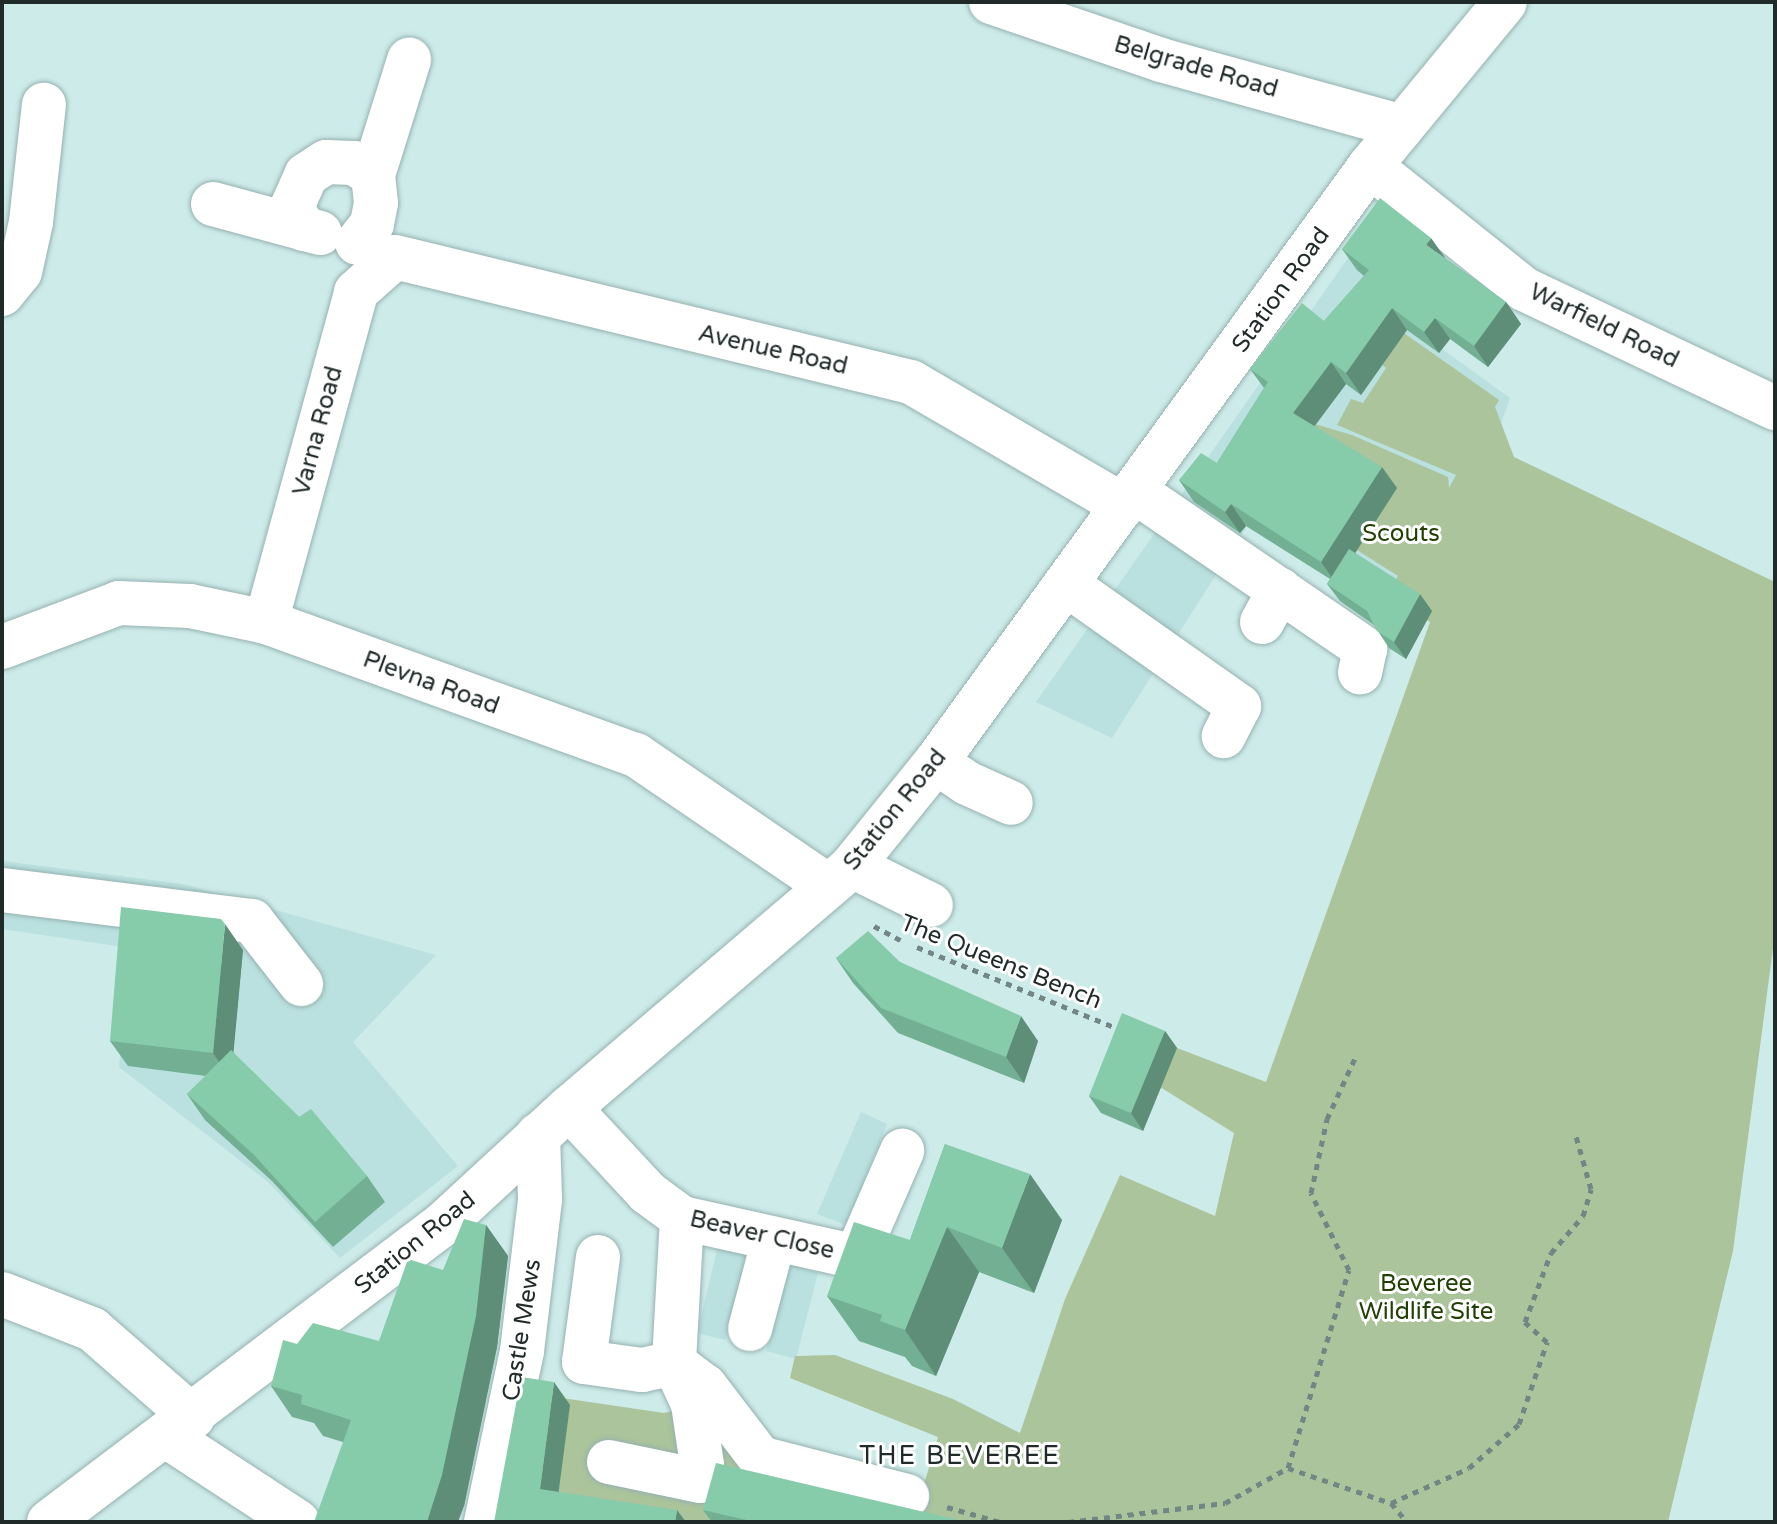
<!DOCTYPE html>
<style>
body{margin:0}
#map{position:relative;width:1777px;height:1524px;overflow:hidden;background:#cdebe9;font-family:"Varela Round",sans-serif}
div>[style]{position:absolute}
.built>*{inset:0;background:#bae1df}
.green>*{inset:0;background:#abc49b}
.path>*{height:5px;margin-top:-2.5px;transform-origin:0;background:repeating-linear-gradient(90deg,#728685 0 6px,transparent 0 12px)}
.roads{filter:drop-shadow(0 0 2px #95b1b0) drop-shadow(0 0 2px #95b1b0)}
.minor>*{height:44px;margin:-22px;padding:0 22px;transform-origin:22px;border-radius:22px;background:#fff}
.wall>*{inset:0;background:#73af92}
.shaded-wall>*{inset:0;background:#5e8e77}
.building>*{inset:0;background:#86cbaa}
span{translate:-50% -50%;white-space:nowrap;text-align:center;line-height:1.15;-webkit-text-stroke:6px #fff;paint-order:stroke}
.street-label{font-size:24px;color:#1f2a29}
.park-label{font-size:24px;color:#224004}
.neighbourhood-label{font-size:26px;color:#1f2a29;letter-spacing:2px}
.frame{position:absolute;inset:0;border:4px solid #1f2a29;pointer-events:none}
</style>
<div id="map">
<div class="built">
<i style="clip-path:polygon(1388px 201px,1391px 312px,1510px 398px,1435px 610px,1263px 501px,1112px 738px,1036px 702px)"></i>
<i style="clip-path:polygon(2px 861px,183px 884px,436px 955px,353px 1042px,458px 1166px,340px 1258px,268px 1182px,119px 1067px,130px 948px,2px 929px)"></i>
<i style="clip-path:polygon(861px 1112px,887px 1124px,846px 1225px,817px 1214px)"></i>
<i style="clip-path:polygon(719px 1242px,749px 1251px,725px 1340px,697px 1333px)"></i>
<i style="clip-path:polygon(790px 1264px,818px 1273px,796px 1359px,766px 1351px)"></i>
</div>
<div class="green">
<i style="clip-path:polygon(1377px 314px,1499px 400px,1495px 407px,1514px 457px,1775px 582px,1775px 933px,1733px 1251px,1668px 1522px,913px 1522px,938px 1437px,790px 1378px,795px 1356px,835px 1355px,953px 1399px,1020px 1433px,1065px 1299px,1120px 1175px,1215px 1216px,1234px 1133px,1160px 1087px,1177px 1048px,1266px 1082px,1430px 622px,1387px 596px,1398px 576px,1357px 550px,1396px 488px,1261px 408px,1352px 435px,1448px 477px,1449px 488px,1456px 475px,1337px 425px,1351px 399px,1363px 403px,1386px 368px,1356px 343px)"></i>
<i style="clip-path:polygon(528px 1393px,664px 1413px,704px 1405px,895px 1522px,509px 1522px)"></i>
</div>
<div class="path">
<i style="left:874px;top:926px;width:30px;rotate:28deg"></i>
<i style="left:917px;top:947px;width:218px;rotate:22.1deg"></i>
<i style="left:1288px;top:1468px;width:207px;rotate:-72.9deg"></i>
<i style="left:1349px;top:1270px;width:86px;rotate:-116.3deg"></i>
<i style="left:1311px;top:1193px;width:76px;rotate:-77.8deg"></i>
<i style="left:1327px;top:1119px;width:69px;rotate:-65.3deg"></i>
<i style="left:1391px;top:1503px;width:85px;rotate:-24.2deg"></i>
<i style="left:1469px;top:1468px;width:67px;rotate:-41.3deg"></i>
<i style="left:1519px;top:1424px;width:87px;rotate:-71.1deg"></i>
<i style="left:1547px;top:1342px;width:30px;rotate:-138deg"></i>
<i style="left:1525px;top:1322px;width:74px;rotate:-69.4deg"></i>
<i style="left:1551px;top:1253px;width:49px;rotate:-49.1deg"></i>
<i style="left:1583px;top:1216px;width:28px;rotate:-73deg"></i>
<i style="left:1591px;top:1189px;width:55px;rotate:-105.8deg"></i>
<i style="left:947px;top:1507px;width:55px;rotate:15.8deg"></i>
<i style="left:1068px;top:1522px;width:158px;rotate:-6.9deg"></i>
<i style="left:1225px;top:1503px;width:72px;rotate:-29.1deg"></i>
<i style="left:1288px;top:1468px;width:109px;rotate:18.8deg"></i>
<i style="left:1391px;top:1503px;width:25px;rotate:50deg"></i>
</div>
<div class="roads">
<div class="minor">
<i style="left:991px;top:2px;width:180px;rotate:18.8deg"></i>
<i style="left:1161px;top:60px;width:250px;rotate:15.5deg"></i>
<i style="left:1370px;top:166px;width:197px;rotate:38.6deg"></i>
<i style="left:1524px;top:289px;width:278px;rotate:25.4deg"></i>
<i style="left:373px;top:175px;width:121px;rotate:-72.6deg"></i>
<i style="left:213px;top:204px;width:111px;rotate:15.2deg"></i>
<i style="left:304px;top:229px;width:25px;rotate:-119deg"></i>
<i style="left:292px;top:207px;width:35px;rotate:-66deg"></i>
<i style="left:306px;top:175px;width:24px;rotate:-33deg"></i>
<i style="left:326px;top:162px;width:28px;rotate:2deg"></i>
<i style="left:354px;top:163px;width:22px;rotate:32deg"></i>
<i style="left:373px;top:175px;width:28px;rotate:84deg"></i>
<i style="left:376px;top:203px;width:21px;rotate:101deg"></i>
<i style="left:372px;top:224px;width:24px;rotate:128deg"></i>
<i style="left:2px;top:294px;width:28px;rotate:-51deg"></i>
<i style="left:20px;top:272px;width:51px;rotate:-77.6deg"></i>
<i style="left:31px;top:222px;width:118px;rotate:-83.7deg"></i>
<i style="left:1136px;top:492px;width:278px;rotate:34.4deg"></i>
<i style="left:1365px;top:649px;width:24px;rotate:102deg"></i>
<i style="left:1066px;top:584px;width:212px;rotate:35.2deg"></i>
<i style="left:1239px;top:706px;width:34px;rotate:117deg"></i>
<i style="left:266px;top:622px;width:342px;rotate:-74.7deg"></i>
<i style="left:356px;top:292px;width:52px;rotate:-41.9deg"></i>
<i style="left:395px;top:257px;width:531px;rotate:13.62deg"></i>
<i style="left:911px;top:382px;width:246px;rotate:30.2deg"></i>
<i style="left:1262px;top:622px;width:37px;rotate:-61deg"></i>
<i style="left:2px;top:647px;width:125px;rotate:-20.6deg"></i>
<i style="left:119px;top:603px;width:71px;rotate:2.4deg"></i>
<i style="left:190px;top:606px;width:78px;rotate:11.9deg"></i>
<i style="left:266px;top:622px;width:393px;rotate:19.8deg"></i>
<i style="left:636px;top:755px;width:232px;rotate:34.3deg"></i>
<i style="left:936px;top:762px;width:37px;rotate:34deg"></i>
<i style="left:967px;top:783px;width:48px;rotate:24.4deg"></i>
<i style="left:852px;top:866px;width:88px;rotate:26.3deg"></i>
<i style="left:2px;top:890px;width:252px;rotate:7.1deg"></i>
<i style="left:252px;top:921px;width:80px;rotate:52.1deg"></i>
<i style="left:569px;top:1108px;width:116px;rotate:47.1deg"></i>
<i style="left:648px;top:1193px;width:42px;rotate:36.3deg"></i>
<i style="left:682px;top:1218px;width:178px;rotate:12.6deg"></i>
<i style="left:856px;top:1257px;width:116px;rotate:-66.5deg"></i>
<i style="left:682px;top:1218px;width:145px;rotate:93.2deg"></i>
<i style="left:674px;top:1363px;width:39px;rotate:37deg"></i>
<i style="left:705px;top:1386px;width:91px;rotate:52.6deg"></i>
<i style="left:760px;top:1458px;width:152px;rotate:14.5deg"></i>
<i style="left:598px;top:1257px;width:106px;rotate:97.6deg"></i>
<i style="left:584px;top:1362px;width:59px;rotate:7.9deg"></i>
<i style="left:642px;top:1370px;width:33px;rotate:-12deg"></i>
<i style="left:674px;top:1363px;width:45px;rotate:65.1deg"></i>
<i style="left:693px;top:1404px;width:62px;rotate:81.6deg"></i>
<i style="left:702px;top:1465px;width:16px;rotate:97deg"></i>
<i style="left:700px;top:1481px;width:93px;rotate:-168.2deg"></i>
<i style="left:2px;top:1294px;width:97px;rotate:21.3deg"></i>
<i style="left:92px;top:1329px;width:134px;rotate:41.1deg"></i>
<i style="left:750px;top:1329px;width:93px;rotate:-75.1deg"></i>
<i style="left:168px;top:1437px;width:155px;rotate:33.2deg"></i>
<i style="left:49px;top:1522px;width:493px;rotate:-37.1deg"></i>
<i style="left:442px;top:1225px;width:173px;rotate:-42.7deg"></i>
<i style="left:569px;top:1108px;width:372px;rotate:-40.5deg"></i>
<i style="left:852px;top:866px;width:134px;rotate:-51.1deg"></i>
<i style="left:936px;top:762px;width:737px;rotate:-53.94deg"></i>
<i style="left:1370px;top:166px;width:212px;rotate:-50.5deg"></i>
<i style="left:486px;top:1522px;width:175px;rotate:-78.1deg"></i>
<i style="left:522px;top:1351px;width:153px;rotate:-83.2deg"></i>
<i style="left:540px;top:1199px;width:64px;rotate:-91.8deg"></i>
</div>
</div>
<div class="wall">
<i style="clip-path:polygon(1342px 249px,1446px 259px,1506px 302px,1521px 324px,1488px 367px,1450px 339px,1439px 353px,1407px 330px,1361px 395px,1346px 384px,1314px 426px,1397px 488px,1355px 553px,1432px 611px,1406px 659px,1389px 648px,1374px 625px,1340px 601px,1327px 584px,1330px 579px,1246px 526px,1240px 533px,1194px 502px,1179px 480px,1217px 463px,1264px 388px,1250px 369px,1324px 321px,1364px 276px,1357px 270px)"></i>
<i style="clip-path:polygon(243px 950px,233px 1053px,299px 1117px,367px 1176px,385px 1202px,333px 1247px,272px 1181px,205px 1120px,187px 1094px,206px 1076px,128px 1066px,110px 1041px)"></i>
<i style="clip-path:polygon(836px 958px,900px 962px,1038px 1041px,1024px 1083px,898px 1033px,853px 983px)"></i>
<i style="clip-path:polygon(1165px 1031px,1177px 1048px,1143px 1131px,1101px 1113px,1089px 1096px)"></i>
<i style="clip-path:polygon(945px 1144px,1062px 1220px,1034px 1293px,979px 1272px,936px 1376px,912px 1366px,905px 1357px,859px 1341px,827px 1296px,910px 1240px)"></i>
<i style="clip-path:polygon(486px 1225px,508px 1256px,497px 1347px,464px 1506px,343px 1442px,323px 1436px,314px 1423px,292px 1417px,271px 1386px,297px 1344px,379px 1341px,443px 1270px)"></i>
<i style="clip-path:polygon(703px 1510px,967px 1522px,712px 1522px)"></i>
</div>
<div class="shaded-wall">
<i style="clip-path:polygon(1431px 238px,1446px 259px,1426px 245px)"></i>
<i style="clip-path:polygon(1506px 302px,1521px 324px,1488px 367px,1474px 346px)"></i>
<i style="clip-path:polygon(1392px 308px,1407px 330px,1361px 395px,1346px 373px)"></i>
<i style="clip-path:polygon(1435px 318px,1450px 339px,1439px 353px,1424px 332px)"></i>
<i style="clip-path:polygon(1331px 362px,1346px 384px,1308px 435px,1293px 413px)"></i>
<i style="clip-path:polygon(1382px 467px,1397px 488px,1336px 583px,1321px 562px)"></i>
<i style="clip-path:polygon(1231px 504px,1246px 526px,1240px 533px,1225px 512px)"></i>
<i style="clip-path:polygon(1420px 594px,1432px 611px,1406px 659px,1394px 642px)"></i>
<i style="clip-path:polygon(225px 924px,243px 950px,231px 1079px,213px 1053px)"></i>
<i style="clip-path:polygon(1021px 1016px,1038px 1041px,1024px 1083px,1006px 1057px)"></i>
<i style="clip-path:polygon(1165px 1031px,1177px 1048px,1143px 1131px,1131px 1113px)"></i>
<i style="clip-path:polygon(1030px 1174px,1062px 1220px,1034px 1293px,1002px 1248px)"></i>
<i style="clip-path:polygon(486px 1225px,508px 1256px,497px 1347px,464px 1506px,458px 1522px,427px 1522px)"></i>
<i style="clip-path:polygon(947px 1227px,979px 1272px,936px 1376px,905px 1330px)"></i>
<i style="clip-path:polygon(554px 1382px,570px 1405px,556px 1512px,540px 1489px)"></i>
<i style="clip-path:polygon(677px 1510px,686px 1522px,675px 1522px)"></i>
</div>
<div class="building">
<i style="clip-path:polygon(1380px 198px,1431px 238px,1426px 245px,1506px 302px,1474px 346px,1435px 318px,1424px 332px,1392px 308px,1346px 373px,1331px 362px,1293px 413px,1382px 467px,1321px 562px,1231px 504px,1225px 512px,1179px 480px,1201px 453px,1217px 463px,1268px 382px,1250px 369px,1302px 303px,1324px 321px,1369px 270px,1342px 249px)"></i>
<i style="clip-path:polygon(1349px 549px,1420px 594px,1394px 642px,1377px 631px,1367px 611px,1327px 584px)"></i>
<i style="clip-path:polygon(121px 907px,221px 919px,225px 924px,213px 1053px,110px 1041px)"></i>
<i style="clip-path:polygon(868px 931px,900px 962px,1021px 1016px,1006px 1057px,881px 1008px,836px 958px)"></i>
<i style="clip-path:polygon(1122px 1013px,1165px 1031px,1131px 1113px,1089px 1096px)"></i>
<i style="clip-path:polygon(231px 1050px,299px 1117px,311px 1109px,367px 1176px,315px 1222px,254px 1155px,187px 1094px)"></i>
<i style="clip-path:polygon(945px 1144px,1030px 1174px,1002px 1248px,947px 1227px,905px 1330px,880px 1321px,882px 1315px,827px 1296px,854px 1222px,910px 1240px)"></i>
<i style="clip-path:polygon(464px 1219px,486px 1225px,476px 1316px,442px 1475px,427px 1522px,314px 1522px,351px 1420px,301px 1404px,302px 1395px,271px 1386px,283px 1340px,297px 1344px,313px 1323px,379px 1341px,408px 1259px,443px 1270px)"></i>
<i style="clip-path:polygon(521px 1377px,554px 1382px,540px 1489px,677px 1510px,675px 1522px,494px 1522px)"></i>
<i style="clip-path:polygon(716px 1463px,967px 1522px,755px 1522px,703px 1510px)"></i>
</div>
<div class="street-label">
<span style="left:1196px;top:67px;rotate:16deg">Belgrade Road</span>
<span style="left:1281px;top:290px;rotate:-54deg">Station Road</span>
<span style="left:1604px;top:326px;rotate:26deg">Warfield Road</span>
<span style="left:773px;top:350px;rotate:13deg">Avenue Road</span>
<span style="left:318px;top:431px;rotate:-75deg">Varna Road</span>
<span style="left:431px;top:683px;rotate:20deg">Plevna Road</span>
<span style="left:895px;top:810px;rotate:-51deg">Station Road</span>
<span style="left:1001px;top:962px;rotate:22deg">The Queens Bench</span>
<span style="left:762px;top:1235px;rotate:13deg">Beaver Close</span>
<span style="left:415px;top:1243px;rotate:-39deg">Station Road</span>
<span style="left:522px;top:1330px;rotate:-81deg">Castle Mews</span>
</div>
<div class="park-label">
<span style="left:1401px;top:534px">Scouts</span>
<span style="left:1426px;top:1298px">Beveree<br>Wildlife Site</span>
</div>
<div class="neighbourhood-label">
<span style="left:960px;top:1456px">THE BEVEREE</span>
</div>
<div class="frame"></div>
</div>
